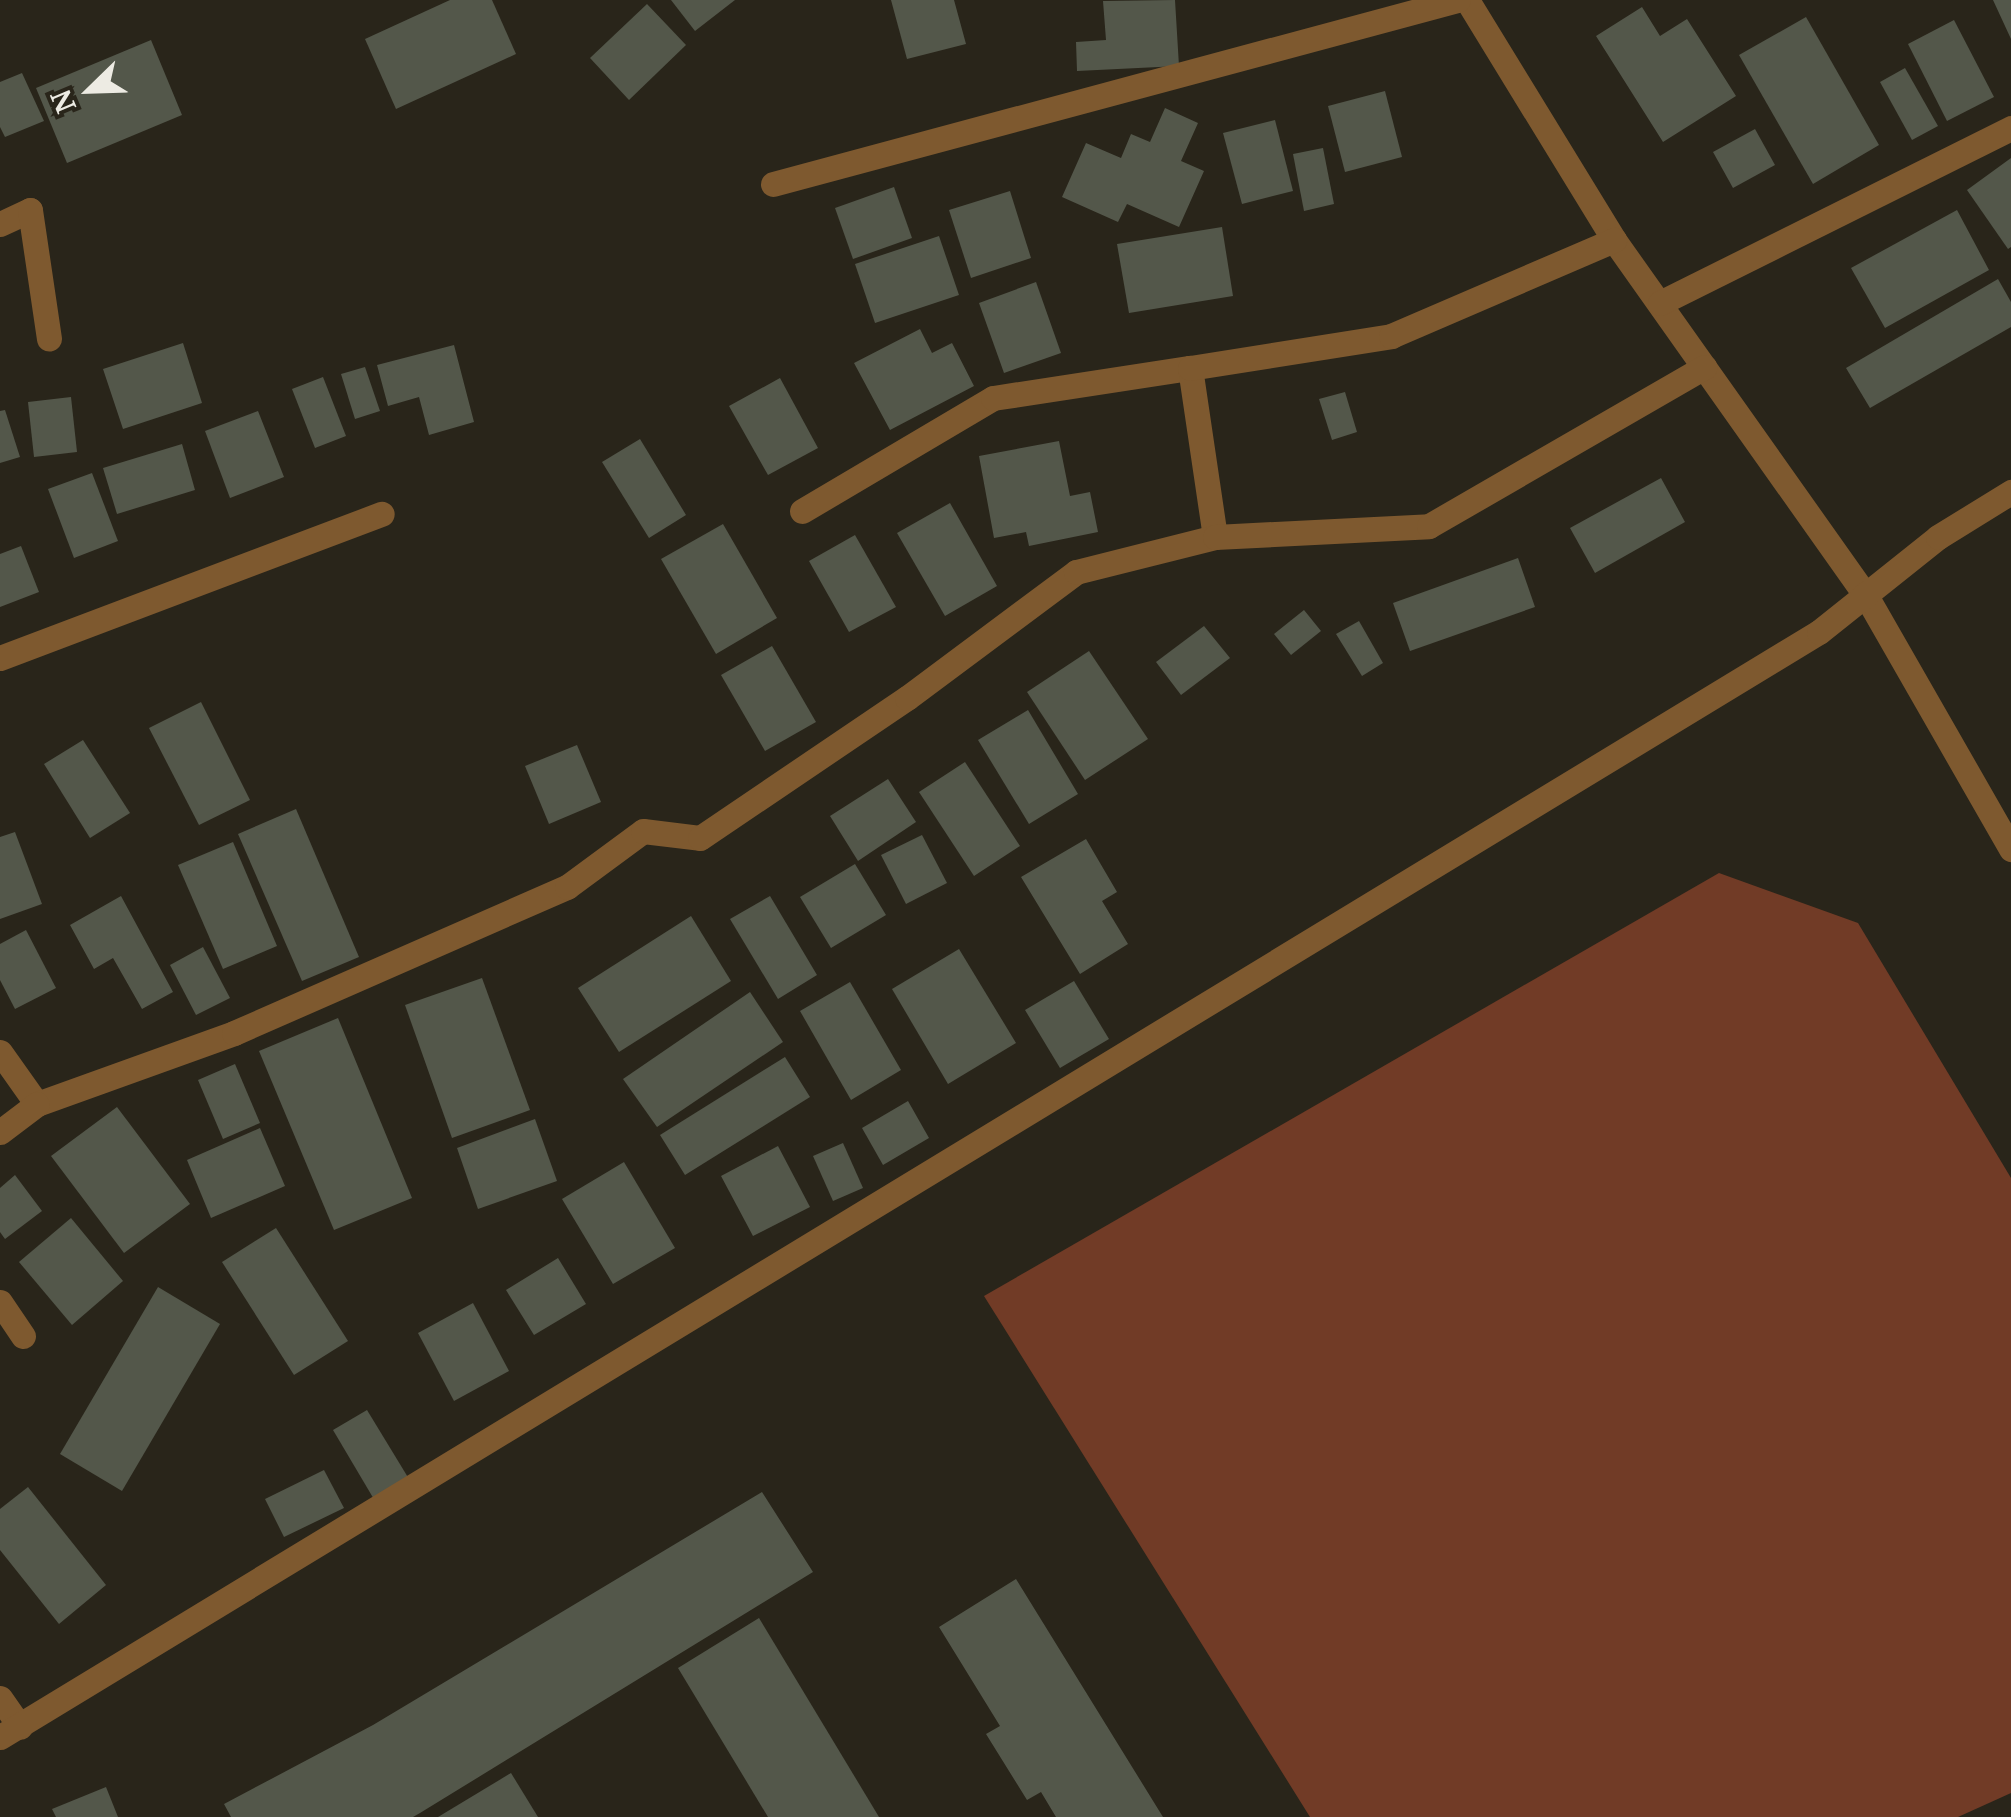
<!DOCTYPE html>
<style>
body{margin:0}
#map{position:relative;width:2011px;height:1817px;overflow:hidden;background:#29251a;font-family:"Noto Serif",serif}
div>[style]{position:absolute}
.green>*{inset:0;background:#713b26}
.building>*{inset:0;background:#53574a}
.minor>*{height:25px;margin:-12.5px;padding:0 12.5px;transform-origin:12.5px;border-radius:12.5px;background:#7e592f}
span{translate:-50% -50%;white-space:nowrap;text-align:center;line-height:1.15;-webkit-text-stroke:10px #29251a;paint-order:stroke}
.north{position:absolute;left:40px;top:40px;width:100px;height:100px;-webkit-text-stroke:8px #29251a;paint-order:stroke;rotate:247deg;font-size:28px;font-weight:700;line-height:40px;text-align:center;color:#edebe3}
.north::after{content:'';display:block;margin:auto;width:35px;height:45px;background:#edebe3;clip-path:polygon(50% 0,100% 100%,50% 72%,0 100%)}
</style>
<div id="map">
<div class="green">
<i style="clip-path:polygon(1719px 873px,1858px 923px,2011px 1178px,2011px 1793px,1958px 1817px,1310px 1817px,984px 1296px)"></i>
</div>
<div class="building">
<i style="clip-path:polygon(450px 0,492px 0,516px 54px,396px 109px,365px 39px)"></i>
<i style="clip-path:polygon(671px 0,735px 0,695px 31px)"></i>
<i style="clip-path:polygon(891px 0,954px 0,966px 44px,907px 59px)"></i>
<i style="clip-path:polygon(1175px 0,1179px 66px,1077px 71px,1076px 42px,1106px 40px,1103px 1px)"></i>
<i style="clip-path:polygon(1993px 0,2011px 0,2011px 39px)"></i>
<i style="clip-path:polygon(647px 4px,686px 45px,629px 100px,590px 58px)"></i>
<i style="clip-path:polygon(1642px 7px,1660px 36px,1687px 19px,1736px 96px,1663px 142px,1596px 36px)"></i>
<i style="clip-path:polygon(1806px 17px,1879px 145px,1813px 184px,1739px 55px)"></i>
<i style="clip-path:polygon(1954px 20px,1994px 97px,1947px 121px,1908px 44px)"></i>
<i style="clip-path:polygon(151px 40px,182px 115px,67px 163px,36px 88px)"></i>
<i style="clip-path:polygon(1905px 68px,1938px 126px,1912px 140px,1880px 82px)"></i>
<i style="clip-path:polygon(22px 73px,44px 121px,5px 137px,0 127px,0 82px)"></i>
<i style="clip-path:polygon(1385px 91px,1402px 157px,1345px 172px,1328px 106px)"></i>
<i style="clip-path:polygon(1165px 108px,1198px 123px,1181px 161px,1204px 171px,1179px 227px,1127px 204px,1118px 222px,1062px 197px,1086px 143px,1121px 158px,1131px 134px,1150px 142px)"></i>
<i style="clip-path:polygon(1275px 120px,1293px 191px,1242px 204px,1223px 133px)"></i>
<i style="clip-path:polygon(1755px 129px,1775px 165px,1733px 188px,1713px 152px)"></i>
<i style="clip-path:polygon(1323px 148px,1334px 204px,1304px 211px,1293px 154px)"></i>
<i style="clip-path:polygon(2011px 158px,2011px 247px,2008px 249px,1967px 190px)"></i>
<i style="clip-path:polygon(894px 187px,912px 238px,853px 259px,835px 208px)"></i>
<i style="clip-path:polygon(1010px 191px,1031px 258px,971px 278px,949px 210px)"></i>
<i style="clip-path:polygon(1957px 210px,1989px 270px,1885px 328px,1851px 268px)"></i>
<i style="clip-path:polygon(1222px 227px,1233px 296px,1129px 313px,1117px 244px)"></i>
<i style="clip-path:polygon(939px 236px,959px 295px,875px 323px,855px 264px)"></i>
<i style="clip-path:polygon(1998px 279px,2011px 302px,2011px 327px,1870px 408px,1846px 368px)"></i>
<i style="clip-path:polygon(1036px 282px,1061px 353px,1004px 373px,979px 303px)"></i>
<i style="clip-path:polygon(920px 329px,932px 353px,952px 343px,974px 386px,890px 430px,854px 363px)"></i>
<i style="clip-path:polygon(183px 343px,202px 403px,123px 429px,103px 369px)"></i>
<i style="clip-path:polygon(454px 345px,474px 422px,429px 435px,419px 397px,388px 406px,377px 365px)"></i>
<i style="clip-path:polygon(365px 367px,380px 411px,355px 419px,341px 374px)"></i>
<i style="clip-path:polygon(323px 377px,346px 436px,315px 448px,292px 389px)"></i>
<i style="clip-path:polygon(780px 378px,818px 448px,768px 475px,729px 406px)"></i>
<i style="clip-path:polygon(1345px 392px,1357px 432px,1332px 440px,1319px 399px)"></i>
<i style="clip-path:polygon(71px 397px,77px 452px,34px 457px,28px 402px)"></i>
<i style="clip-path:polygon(5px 410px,20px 457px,0 463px,0 411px)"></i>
<i style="clip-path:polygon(258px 411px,284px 477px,230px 498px,205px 431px)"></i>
<i style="clip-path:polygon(640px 439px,686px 515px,649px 538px,602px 462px)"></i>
<i style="clip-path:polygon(1059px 441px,1070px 496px,1090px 492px,1098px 532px,1029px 546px,1026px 532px,994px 538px,979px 456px)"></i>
<i style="clip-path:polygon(182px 444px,195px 490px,117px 514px,103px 468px)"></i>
<i style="clip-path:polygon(92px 473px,118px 541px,74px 558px,48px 489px)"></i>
<i style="clip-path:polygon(1661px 478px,1685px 522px,1595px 573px,1570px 528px)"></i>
<i style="clip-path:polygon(950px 503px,997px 586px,945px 616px,897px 533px)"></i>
<i style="clip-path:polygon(723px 524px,777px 618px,716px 654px,661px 559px)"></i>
<i style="clip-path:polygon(855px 535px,896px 607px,849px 632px,809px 561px)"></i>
<i style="clip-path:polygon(21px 546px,39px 592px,0 607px,0 554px)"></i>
<i style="clip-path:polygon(1518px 558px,1535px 607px,1410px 651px,1393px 603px)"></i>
<i style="clip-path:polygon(1304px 610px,1321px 631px,1291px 655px,1274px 634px)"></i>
<i style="clip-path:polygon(1359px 621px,1383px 663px,1362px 676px,1336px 634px)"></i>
<i style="clip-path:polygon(1204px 626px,1230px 658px,1181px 695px,1156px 662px)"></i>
<i style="clip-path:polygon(772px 646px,816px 722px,765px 751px,721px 675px)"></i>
<i style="clip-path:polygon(1089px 651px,1148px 739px,1085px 780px,1027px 692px)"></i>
<i style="clip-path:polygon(201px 702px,250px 800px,199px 825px,149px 728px)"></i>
<i style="clip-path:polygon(1028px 710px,1078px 794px,1029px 824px,978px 740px)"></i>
<i style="clip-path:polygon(83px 740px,130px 813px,90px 838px,44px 764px)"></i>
<i style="clip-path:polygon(577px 745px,601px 802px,549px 824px,525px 766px)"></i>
<i style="clip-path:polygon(965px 762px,1020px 846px,974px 876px,919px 792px)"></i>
<i style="clip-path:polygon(888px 779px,916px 822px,858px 861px,830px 816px)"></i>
<i style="clip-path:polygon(296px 809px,359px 957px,302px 981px,238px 834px)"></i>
<i style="clip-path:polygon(15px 832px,42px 904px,0 919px,0 837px)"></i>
<i style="clip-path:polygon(922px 835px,947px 883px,906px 904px,881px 855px)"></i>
<i style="clip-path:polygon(1086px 839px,1117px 892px,1102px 901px,1128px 944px,1080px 974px,1021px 877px)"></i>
<i style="clip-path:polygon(233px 842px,277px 946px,223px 969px,178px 865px)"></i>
<i style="clip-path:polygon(855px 864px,886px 915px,831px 948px,800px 897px)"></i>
<i style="clip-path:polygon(121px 896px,173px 992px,142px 1009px,113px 958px,94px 969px,70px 925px)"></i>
<i style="clip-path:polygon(770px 896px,817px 975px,778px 999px,730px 919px)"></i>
<i style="clip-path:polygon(691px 916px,731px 981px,619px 1052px,578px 988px)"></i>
<i style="clip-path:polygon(26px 930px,56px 988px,15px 1009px,0 980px,0 944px)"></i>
<i style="clip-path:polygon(203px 947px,230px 998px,196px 1015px,170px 965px)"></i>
<i style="clip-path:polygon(959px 949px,1016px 1043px,948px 1084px,892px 989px)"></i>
<i style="clip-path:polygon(482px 978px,530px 1110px,452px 1138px,405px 1005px)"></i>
<i style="clip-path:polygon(1074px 981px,1109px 1039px,1060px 1068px,1025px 1010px)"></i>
<i style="clip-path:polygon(850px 982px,901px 1070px,851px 1100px,800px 1011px)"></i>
<i style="clip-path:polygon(750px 992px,783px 1042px,657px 1127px,623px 1079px)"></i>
<i style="clip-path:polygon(338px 1018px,412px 1198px,334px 1230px,259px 1051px)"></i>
<i style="clip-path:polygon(785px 1057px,810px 1097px,685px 1175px,660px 1135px)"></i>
<i style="clip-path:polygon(235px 1064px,260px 1123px,223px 1139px,198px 1080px)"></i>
<i style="clip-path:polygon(908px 1101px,929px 1138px,883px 1165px,862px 1128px)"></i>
<i style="clip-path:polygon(117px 1107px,190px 1204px,124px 1253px,51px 1156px)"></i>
<i style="clip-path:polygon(535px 1119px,557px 1181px,478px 1209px,457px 1148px)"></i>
<i style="clip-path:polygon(260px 1128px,285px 1186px,211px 1218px,187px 1160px)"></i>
<i style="clip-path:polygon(843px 1143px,863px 1188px,833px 1201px,813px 1156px)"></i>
<i style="clip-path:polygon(778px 1146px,810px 1207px,753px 1236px,721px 1176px)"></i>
<i style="clip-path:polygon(624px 1162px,675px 1248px,613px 1284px,562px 1199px)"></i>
<i style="clip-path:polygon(15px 1175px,42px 1211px,5px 1239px,0 1232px,0 1188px)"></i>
<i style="clip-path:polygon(71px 1218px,123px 1281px,72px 1325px,19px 1262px)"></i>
<i style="clip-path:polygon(276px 1228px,348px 1341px,294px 1375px,222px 1262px)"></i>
<i style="clip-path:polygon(558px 1258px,586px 1304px,534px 1335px,506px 1290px)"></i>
<i style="clip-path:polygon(158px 1287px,220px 1324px,122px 1491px,60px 1454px)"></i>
<i style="clip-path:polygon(473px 1303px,509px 1371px,454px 1401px,418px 1333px)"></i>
<i style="clip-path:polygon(367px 1410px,409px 1479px,375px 1501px,333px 1430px)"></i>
<i style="clip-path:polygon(324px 1470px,344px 1508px,284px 1537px,265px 1499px)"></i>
<i style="clip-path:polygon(28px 1487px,106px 1585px,59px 1624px,0 1550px,0 1509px)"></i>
<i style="clip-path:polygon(762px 1492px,813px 1572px,420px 1813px,413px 1817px,231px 1817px,224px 1804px,373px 1725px)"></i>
<i style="clip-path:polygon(1016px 1579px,1163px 1817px,1056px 1817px,1041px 1792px,1027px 1800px,986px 1734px,1000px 1726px,939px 1627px)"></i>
<i style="clip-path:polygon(759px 1618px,879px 1817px,768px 1817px,678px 1668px)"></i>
<i style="clip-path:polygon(511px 1773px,538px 1817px,438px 1817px)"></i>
<i style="clip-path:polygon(106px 1787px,118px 1817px,56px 1817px,52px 1809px)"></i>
</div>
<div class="minor">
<i style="left:1467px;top:0;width:281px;rotate:58.5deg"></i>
<i style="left:1614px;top:240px;width:434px;rotate:54.7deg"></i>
<i style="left:1865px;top:594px;width:294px;rotate:60.2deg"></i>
<i style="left:773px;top:184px;width:709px;rotate:-15.04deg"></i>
<i style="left:0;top:224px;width:33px;rotate:-25deg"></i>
<i style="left:30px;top:210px;width:130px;rotate:81.6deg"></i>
<i style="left:1660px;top:303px;width:392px;rotate:-26.5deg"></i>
<i style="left:802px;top:511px;width:222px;rotate:-30.6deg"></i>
<i style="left:993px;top:398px;width:199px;rotate:-8.7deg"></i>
<i style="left:1215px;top:537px;width:171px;rotate:-98.4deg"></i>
<i style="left:1190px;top:368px;width:204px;rotate:-9deg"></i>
<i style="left:1391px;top:336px;width:243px;rotate:-23.3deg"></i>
<i style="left:0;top:658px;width:408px;rotate:-20.7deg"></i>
<i style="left:0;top:1052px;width:64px;rotate:54.6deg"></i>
<i style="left:37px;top:1104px;width:209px;rotate:-19.8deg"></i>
<i style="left:234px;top:1033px;width:364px;rotate:-23.7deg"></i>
<i style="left:567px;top:887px;width:94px;rotate:-36.4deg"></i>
<i style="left:643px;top:831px;width:57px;rotate:7deg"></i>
<i style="left:700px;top:838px;width:250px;rotate:-34.1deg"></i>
<i style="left:907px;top:698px;width:211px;rotate:-36.7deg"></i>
<i style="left:1076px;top:572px;width:143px;rotate:-14.1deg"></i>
<i style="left:1215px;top:537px;width:214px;rotate:-2.9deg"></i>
<i style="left:1429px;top:526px;width:318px;rotate:-30deg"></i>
<i style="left:0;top:1132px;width:46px;rotate:-37.1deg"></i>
<i style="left:0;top:1302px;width:41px;rotate:55.9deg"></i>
<i style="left:0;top:1698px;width:35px;rotate:55deg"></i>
<i style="left:0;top:1737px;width:2128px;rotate:-31.28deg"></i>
<i style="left:1819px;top:632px;width:152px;rotate:-38.6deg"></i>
<i style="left:1938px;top:537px;width:86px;rotate:-31.7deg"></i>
</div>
<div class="north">N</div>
</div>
